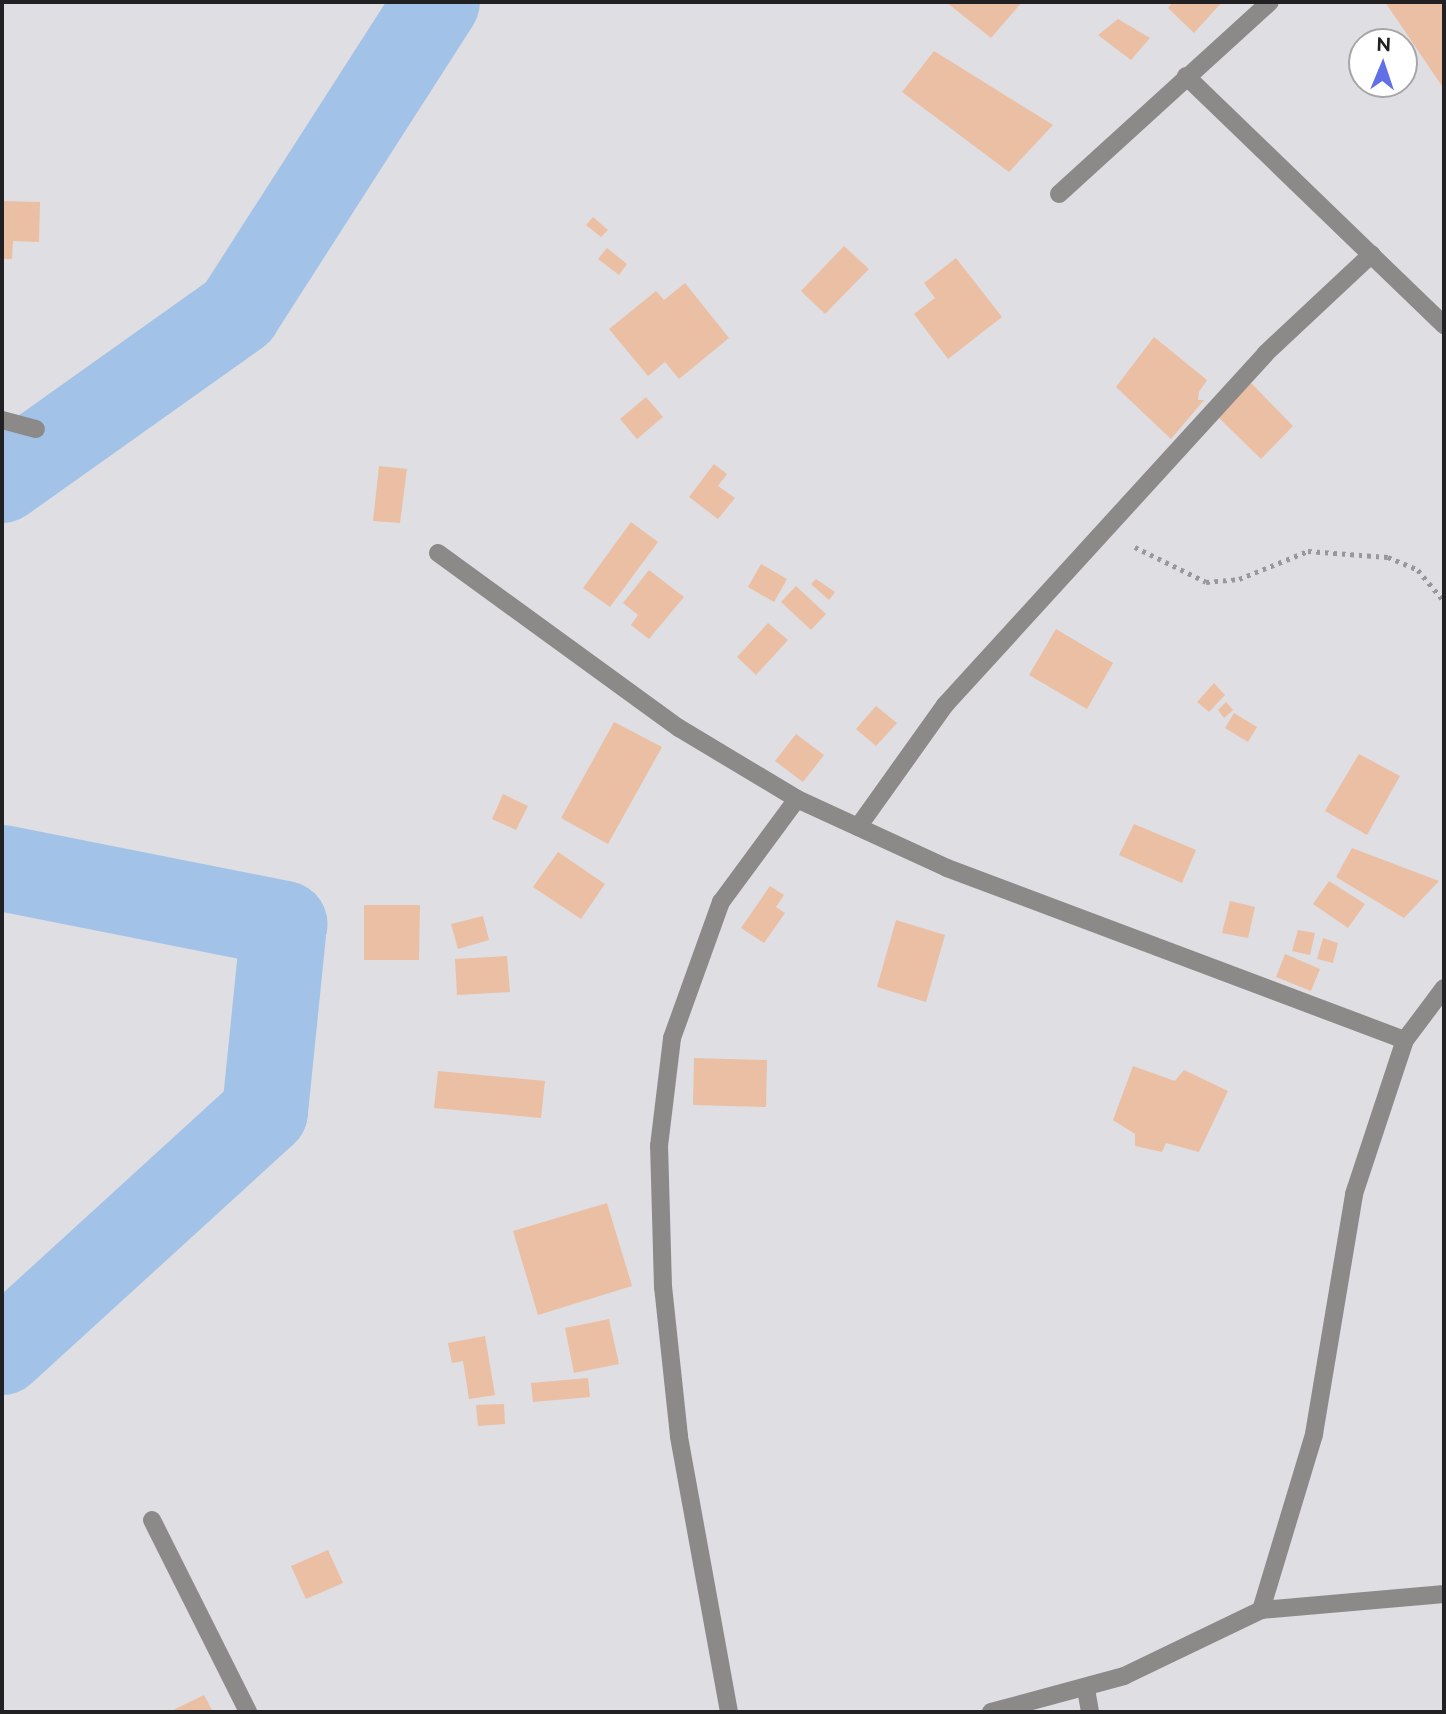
<!DOCTYPE html>
<style>
body{margin:0}
#map{position:relative;width:1446px;height:1714px;overflow:hidden;background:#dfdee3;font-family:Raleway,sans-serif}
div>[style]{position:absolute}
.river>*{height:86px;margin:-43px;padding:0 43px;transform-origin:43px;border-radius:43px;background:#a2c3e7}
.building>*{inset:0;background:#ebbfa3}
.path>*{height:4.5px;margin-top:-2.25px;transform-origin:0;background:repeating-linear-gradient(90deg,#98979b 0 3.5px,transparent 0 8.5px)}
.minor>*{height:18px;margin:-9px;padding:0 9px;transform-origin:9px;border-radius:9px;background:#8c8a89}
span{translate:-50% -50%;white-space:nowrap;text-align:center;line-height:1.15;-webkit-text-stroke:7px #fff;paint-order:stroke}
.frame{position:absolute;inset:0;border:4px solid #212123;pointer-events:none}
.north{position:absolute;left:1348px;top:28px;width:70px;height:70px;box-sizing:border-box;background:#fff;border:2px solid #a6a6a7;border-radius:50%;rotate:2deg;font-size:19px;font-weight:700;line-height:28px;text-align:center;color:#212123}
.north::after{content:'';display:block;margin:auto;width:24px;height:32px;background:#6270e8;clip-path:polygon(50% 0,100% 100%,50% 72%,0 100%)}
</style>
<div id="map">
<div class="river">
<i style="left:2px;top:480px;width:290px;rotate:-35.4deg"></i>
<i style="left:238px;top:312px;width:368px;rotate:-57.3deg"></i>
<i style="left:2px;top:868px;width:288px;rotate:11.2deg"></i>
<i style="left:284px;top:924px;width:189px;rotate:95.8deg"></i>
<i style="left:265px;top:1112px;width:356px;rotate:137.6deg"></i>
</div>
<div class="building">
<i style="clip-path:polygon(946px 2px,1022px 2px,991px 38px)"></i>
<i style="clip-path:polygon(1173px 2px,1222px 2px,1194px 33px,1168px 8px)"></i>
<i style="clip-path:polygon(1385px 2px,1444px 2px,1444px 89px)"></i>
<i style="clip-path:polygon(1118px 19px,1150px 38px,1131px 60px,1098px 35px)"></i>
<i style="clip-path:polygon(934px 51px,1053px 125px,1009px 172px,902px 92px)"></i>
<i style="clip-path:polygon(2px 201px,40px 202px,39px 242px,13px 241px,12px 259px,2px 259px)"></i>
<i style="clip-path:polygon(593px 217px,608px 230px,601px 237px,586px 225px)"></i>
<i style="clip-path:polygon(844px 246px,869px 269px,825px 314px,801px 291px)"></i>
<i style="clip-path:polygon(607px 248px,627px 264px,619px 275px,598px 259px)"></i>
<i style="clip-path:polygon(956px 258px,1002px 317px,948px 359px,914px 314px,935px 298px,924px 283px)"></i>
<i style="clip-path:polygon(685px 283px,729px 338px,679px 379px,665px 362px,648px 376px,609px 329px,656px 291px,664px 300px)"></i>
<i style="clip-path:polygon(1154px 337px,1207px 380px,1199px 392px,1198px 400px,1204px 400px,1171px 439px,1116px 387px)"></i>
<i style="clip-path:polygon(1251px 383px,1293px 426px,1261px 459px,1218px 417px)"></i>
<i style="clip-path:polygon(646px 397px,663px 417px,637px 439px,620px 419px)"></i>
<i style="clip-path:polygon(714px 464px,727px 474px,718px 486px,735px 498px,718px 519px,689px 497px)"></i>
<i style="clip-path:polygon(379px 466px,407px 469px,400px 523px,373px 521px)"></i>
<i style="clip-path:polygon(631px 522px,658px 542px,610px 607px,583px 588px)"></i>
<i style="clip-path:polygon(761px 564px,787px 579px,774px 602px,748px 587px)"></i>
<i style="clip-path:polygon(649px 570px,684px 597px,649px 639px,631px 625px,638px 615px,623px 603px)"></i>
<i style="clip-path:polygon(816px 579px,835px 592px,829px 600px,811px 584px)"></i>
<i style="clip-path:polygon(796px 586px,826px 614px,811px 630px,781px 602px)"></i>
<i style="clip-path:polygon(768px 623px,788px 640px,756px 675px,737px 657px)"></i>
<i style="clip-path:polygon(1056px 629px,1113px 663px,1087px 709px,1029px 675px)"></i>
<i style="clip-path:polygon(1214px 683px,1225px 695px,1209px 712px,1197px 702px)"></i>
<i style="clip-path:polygon(1226px 702px,1233px 710px,1224px 718px,1218px 710px)"></i>
<i style="clip-path:polygon(876px 706px,897px 723px,876px 746px,856px 729px)"></i>
<i style="clip-path:polygon(1234px 713px,1257px 727px,1248px 742px,1225px 728px)"></i>
<i style="clip-path:polygon(614px 722px,662px 747px,608px 844px,561px 818px)"></i>
<i style="clip-path:polygon(796px 734px,824px 755px,803px 782px,775px 761px)"></i>
<i style="clip-path:polygon(1359px 754px,1400px 776px,1367px 835px,1325px 811px)"></i>
<i style="clip-path:polygon(503px 794px,528px 806px,516px 830px,492px 819px)"></i>
<i style="clip-path:polygon(1134px 824px,1196px 850px,1182px 883px,1119px 855px)"></i>
<i style="clip-path:polygon(1352px 848px,1439px 881px,1404px 918px,1336px 877px)"></i>
<i style="clip-path:polygon(558px 852px,605px 884px,581px 919px,533px 887px)"></i>
<i style="clip-path:polygon(1329px 881px,1365px 904px,1348px 928px,1313px 904px)"></i>
<i style="clip-path:polygon(770px 886px,784px 895px,776px 907px,785px 913px,764px 943px,741px 928px)"></i>
<i style="clip-path:polygon(1230px 901px,1255px 907px,1248px 938px,1222px 933px)"></i>
<i style="clip-path:polygon(364px 905px,420px 905px,419px 960px,364px 960px)"></i>
<i style="clip-path:polygon(483px 916px,489px 940px,458px 949px,451px 924px)"></i>
<i style="clip-path:polygon(896px 920px,945px 935px,926px 1002px,877px 987px)"></i>
<i style="clip-path:polygon(1298px 930px,1315px 933px,1310px 955px,1292px 951px)"></i>
<i style="clip-path:polygon(1323px 938px,1338px 943px,1333px 963px,1317px 959px)"></i>
<i style="clip-path:polygon(1285px 954px,1320px 969px,1311px 991px,1276px 977px)"></i>
<i style="clip-path:polygon(507px 956px,510px 992px,457px 995px,455px 959px)"></i>
<i style="clip-path:polygon(694px 1058px,767px 1060px,766px 1107px,693px 1105px)"></i>
<i style="clip-path:polygon(1133px 1066px,1175px 1081px,1184px 1070px,1228px 1091px,1199px 1152px,1166px 1143px,1162px 1152px,1135px 1146px,1135px 1134px,1113px 1120px)"></i>
<i style="clip-path:polygon(438px 1071px,545px 1081px,541px 1118px,434px 1108px)"></i>
<i style="clip-path:polygon(607px 1203px,632px 1286px,538px 1315px,513px 1231px)"></i>
<i style="clip-path:polygon(609px 1319px,619px 1364px,574px 1373px,565px 1328px)"></i>
<i style="clip-path:polygon(485px 1336px,495px 1395px,469px 1399px,463px 1361px,452px 1363px,448px 1343px)"></i>
<i style="clip-path:polygon(588px 1378px,590px 1397px,533px 1402px,531px 1383px)"></i>
<i style="clip-path:polygon(504px 1404px,505px 1424px,478px 1426px,476px 1405px)"></i>
<i style="clip-path:polygon(328px 1550px,343px 1583px,306px 1599px,291px 1566px)"></i>
<i style="clip-path:polygon(204px 1695px,213px 1712px,169px 1712px)"></i>
</div>
<div class="path">
<i style="left:1135px;top:547px;width:79px;rotate:26.2deg"></i>
<i style="left:1206px;top:582px;width:33px;rotate:-5deg"></i>
<i style="left:1239px;top:579px;width:74px;rotate:-22.1deg"></i>
<i style="left:1308px;top:551px;width:80px;rotate:4.3deg"></i>
<i style="left:1388px;top:557px;width:33px;rotate:23deg"></i>
<i style="left:1418px;top:570px;width:40px;rotate:50deg"></i>
</div>
<div class="minor">
<i style="left:1186px;top:76px;width:359px;rotate:44deg"></i>
<i style="left:1059px;top:194px;width:285px;rotate:-42.3deg"></i>
<i style="left:2px;top:420px;width:35px;rotate:15deg"></i>
<i style="left:438px;top:553px;width:298px;rotate:36deg"></i>
<i style="left:679px;top:728px;width:138px;rotate:31deg"></i>
<i style="left:797px;top:799px;width:165px;rotate:24.7deg"></i>
<i style="left:947px;top:868px;width:489px;rotate:20.6deg"></i>
<i style="left:858px;top:827px;width:150px;rotate:-54.5deg"></i>
<i style="left:945px;top:705px;width:475px;rotate:-47.6deg"></i>
<i style="left:1265px;top:354px;width:146px;rotate:-43.1deg"></i>
<i style="left:152px;top:1520px;width:215px;rotate:63.4deg"></i>
<i style="left:1261px;top:1610px;width:184px;rotate:-5deg"></i>
<i style="left:1086px;top:1689px;width:23px;rotate:80deg"></i>
<i style="left:729px;top:1712px;width:280px;rotate:-100.3deg"></i>
<i style="left:679px;top:1436px;width:150px;rotate:-96.1deg"></i>
<i style="left:663px;top:1287px;width:141px;rotate:-91.6deg"></i>
<i style="left:659px;top:1146px;width:109px;rotate:-83.1deg"></i>
<i style="left:672px;top:1038px;width:145px;rotate:-70.2deg"></i>
<i style="left:721px;top:902px;width:128px;rotate:-53.6deg"></i>
<i style="left:991px;top:1712px;width:138px;rotate:-15.1deg"></i>
<i style="left:1124px;top:1676px;width:152px;rotate:-25.7deg"></i>
<i style="left:1261px;top:1610px;width:184px;rotate:-73.2deg"></i>
<i style="left:1314px;top:1434px;width:243px;rotate:-80.5deg"></i>
<i style="left:1354px;top:1194px;width:162px;rotate:-71.7deg"></i>
<i style="left:1405px;top:1040px;width:65px;rotate:-53.1deg"></i>
</div>
<div class="frame"></div>
<div class="north">N</div>
</div>
